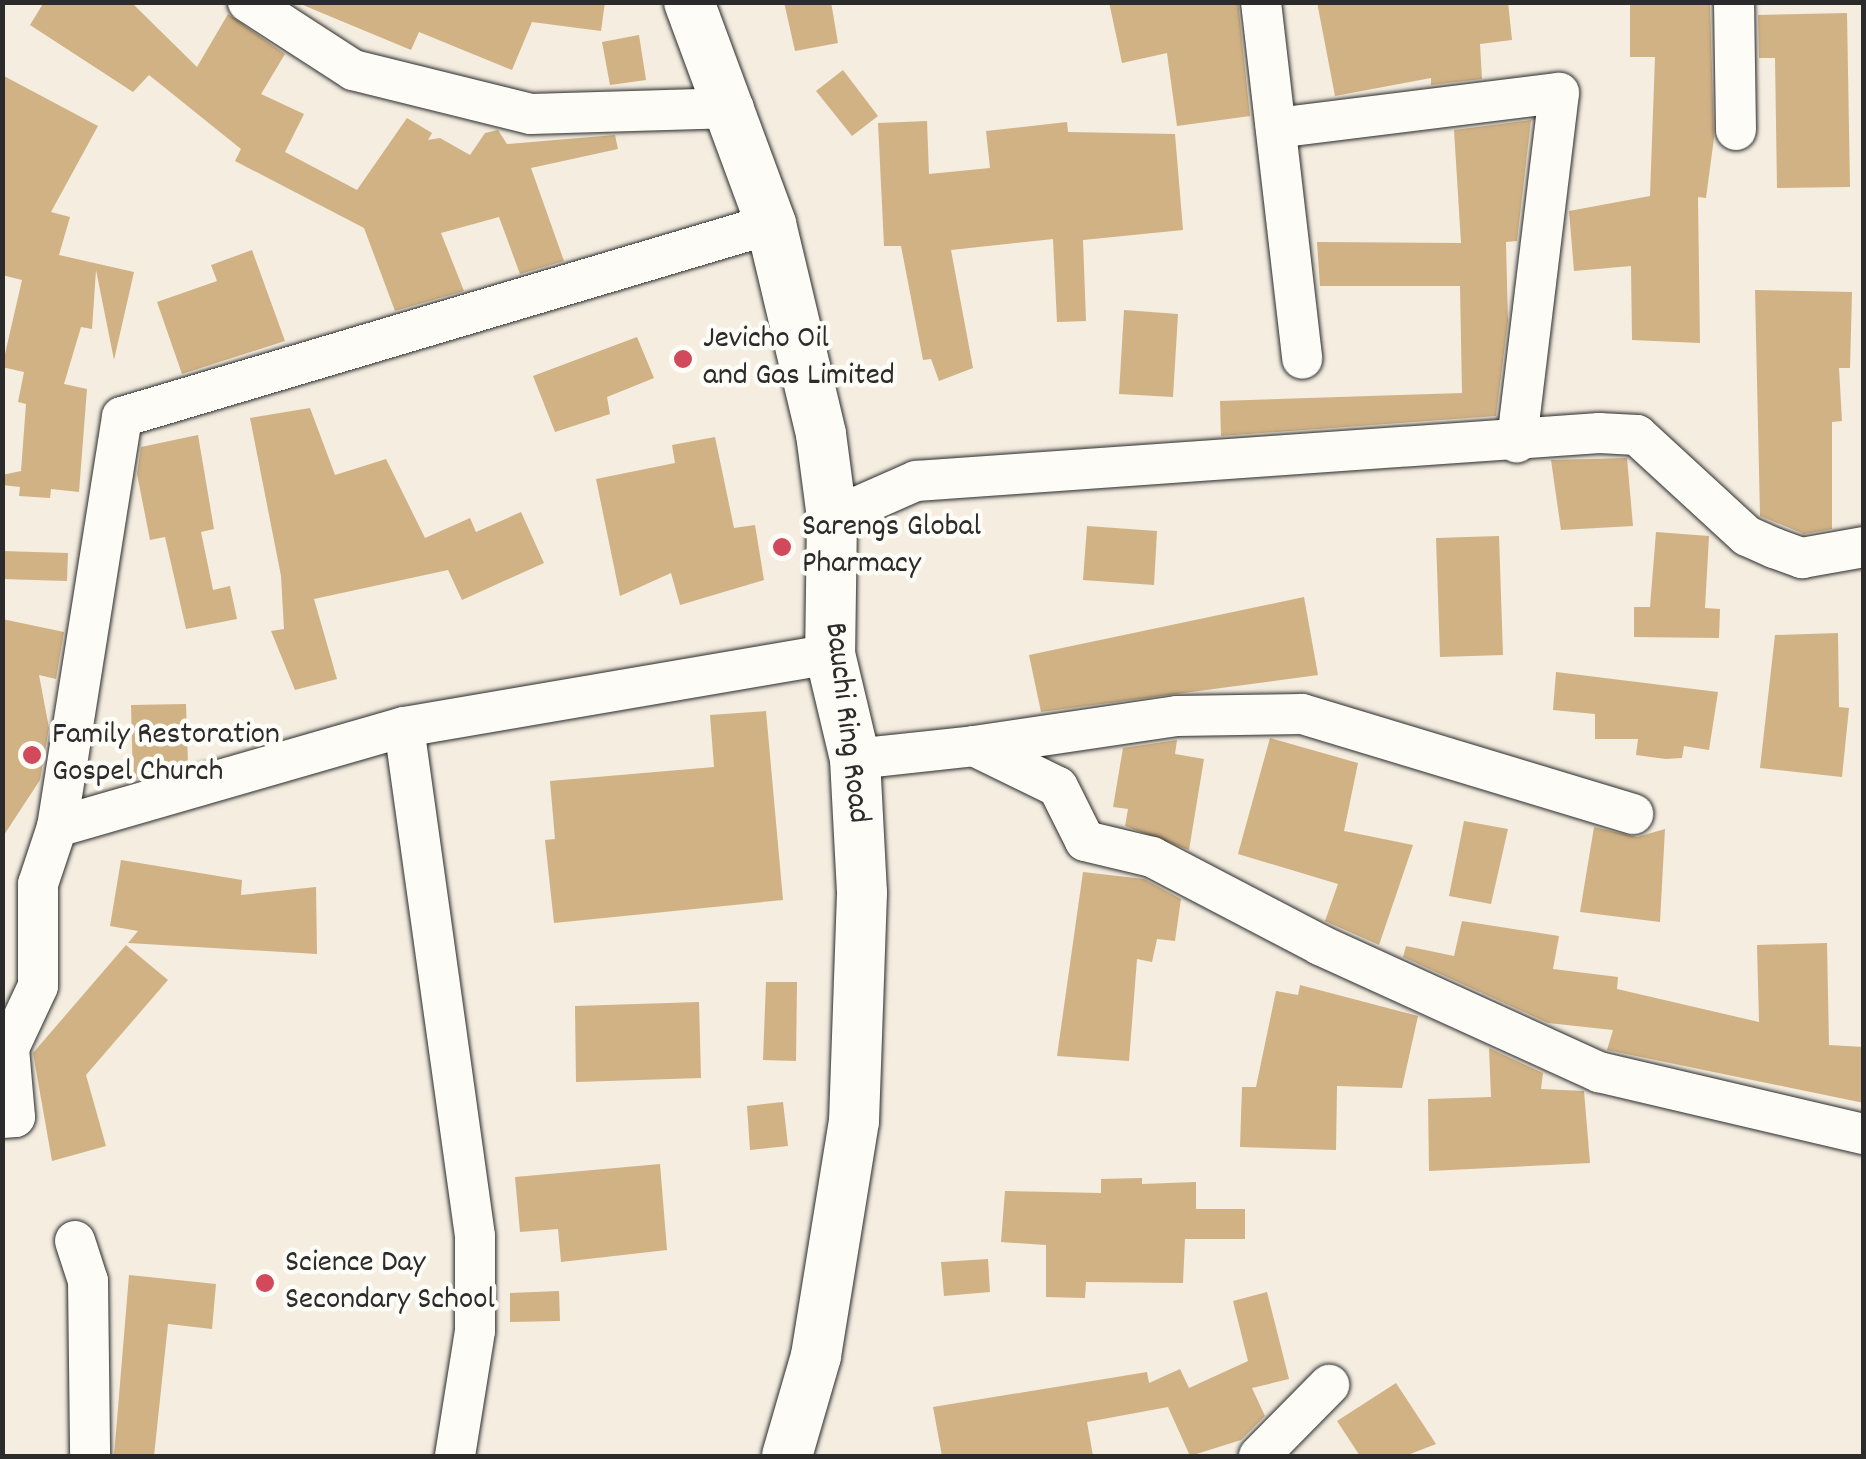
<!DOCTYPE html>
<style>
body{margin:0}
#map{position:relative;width:1866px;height:1459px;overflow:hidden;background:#f4ede0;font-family:Dekko,sans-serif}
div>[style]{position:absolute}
.building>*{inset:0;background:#d0b285}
.roads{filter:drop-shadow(0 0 2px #2b2b2b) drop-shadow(0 0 2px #2b2b2b)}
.minor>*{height:40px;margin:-20px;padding:0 20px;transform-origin:20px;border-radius:20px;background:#fdfcf7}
.major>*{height:50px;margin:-25px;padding:0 25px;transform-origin:25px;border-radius:25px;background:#fdfcf7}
.dots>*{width:28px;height:28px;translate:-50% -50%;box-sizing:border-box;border:5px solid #fdfcf7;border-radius:50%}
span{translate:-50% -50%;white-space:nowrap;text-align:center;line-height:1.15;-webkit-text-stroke:9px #fdfcf7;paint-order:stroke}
.poi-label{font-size:32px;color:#2b2b2b}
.left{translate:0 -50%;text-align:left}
.street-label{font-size:32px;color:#2b2b2b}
.frame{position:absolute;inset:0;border:5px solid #2b2b2b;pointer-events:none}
</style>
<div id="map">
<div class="building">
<i style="clip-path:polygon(44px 2px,131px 2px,197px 67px,228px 14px,285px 54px,261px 94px,304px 114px,285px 152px,357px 190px,407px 118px,432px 133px,428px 140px,440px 138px,470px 155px,485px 133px,498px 130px,507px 144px,615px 135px,618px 149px,531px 168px,564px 261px,520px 274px,499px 217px,441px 233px,464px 291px,395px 311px,364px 228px,235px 161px,241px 149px,149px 75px,133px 92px,30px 25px)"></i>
<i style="clip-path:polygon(605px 2px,601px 31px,532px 22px,512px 70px,419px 32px,411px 50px,298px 3px)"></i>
<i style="clip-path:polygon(784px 2px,831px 2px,838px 43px,795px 51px)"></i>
<i style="clip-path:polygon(1109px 2px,1238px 2px,1250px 116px,1177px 126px,1167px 53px,1122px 63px)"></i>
<i style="clip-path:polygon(1317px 2px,1508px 2px,1512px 40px,1480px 44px,1482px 79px,1431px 85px,1431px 78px,1335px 96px)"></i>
<i style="clip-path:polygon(1630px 2px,1710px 2px,1714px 138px,1706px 198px,1698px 197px,1700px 343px,1632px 340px,1631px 266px,1574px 271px,1569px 211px,1650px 196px,1655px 57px,1630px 57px)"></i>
<i style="clip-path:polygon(1847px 13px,1850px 187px,1777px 188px,1775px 58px,1759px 58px,1758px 15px)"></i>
<i style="clip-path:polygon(639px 35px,646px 80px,610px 85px,602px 42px)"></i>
<i style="clip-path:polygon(843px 70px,878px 116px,852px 136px,816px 91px)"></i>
<i style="clip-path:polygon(2px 75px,98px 126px,51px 212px,70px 217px,59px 255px,134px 272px,114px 360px,96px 270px,92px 329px,81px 327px,64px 384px,87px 389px,79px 492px,51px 489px,50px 498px,19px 496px,20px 487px,2px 485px,2px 475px,21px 471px,26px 404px,18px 402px,24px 372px,2px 367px,22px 280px,2px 275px)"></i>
<i style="clip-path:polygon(1531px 120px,1517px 241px,1506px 242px,1508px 321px,1496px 416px,1221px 436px,1220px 401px,1462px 393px,1460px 286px,1320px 286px,1317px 242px,1461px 243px,1454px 130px)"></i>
<i style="clip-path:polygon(927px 121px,929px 174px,990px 168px,986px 131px,1067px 122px,1068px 132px,1175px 134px,1183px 230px,1083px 240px,1086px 321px,1057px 322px,1053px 239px,951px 250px,973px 368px,939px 381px,931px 359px,923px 360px,901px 246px,884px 246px,878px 123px)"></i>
<i style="clip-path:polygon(252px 250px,285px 341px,182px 374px,157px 302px,217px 281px,211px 265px)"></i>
<i style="clip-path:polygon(1755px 290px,1852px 292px,1850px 368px,1839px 368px,1842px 421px,1832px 422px,1832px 529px,1804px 534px,1760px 516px)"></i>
<i style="clip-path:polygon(1124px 310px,1178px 314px,1173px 397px,1119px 394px)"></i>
<i style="clip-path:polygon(637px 337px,654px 378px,607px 397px,610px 414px,555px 432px,533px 376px)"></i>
<i style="clip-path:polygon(310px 408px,335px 475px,386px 459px,425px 538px,470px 518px,476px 532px,521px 512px,544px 563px,462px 600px,448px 570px,314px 599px,337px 679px,295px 690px,271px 631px,284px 629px,281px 576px,250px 418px)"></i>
<i style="clip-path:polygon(198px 435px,214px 529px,201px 532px,213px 590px,230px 586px,237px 619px,186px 629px,165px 537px,150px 540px,137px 474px,141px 447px)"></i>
<i style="clip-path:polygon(715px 437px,734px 528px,755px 525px,764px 580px,680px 605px,671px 573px,620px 596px,596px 479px,675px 463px,672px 445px)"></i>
<i style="clip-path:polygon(1627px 458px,1633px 526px,1561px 530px,1551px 460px)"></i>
<i style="clip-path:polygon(1087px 526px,1157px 531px,1154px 585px,1083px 580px)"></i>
<i style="clip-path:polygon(1656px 532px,1709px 536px,1705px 608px,1720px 609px,1719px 638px,1634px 637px,1634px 607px,1650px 607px)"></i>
<i style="clip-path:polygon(1499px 536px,1503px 655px,1440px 657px,1436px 538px)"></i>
<i style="clip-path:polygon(2px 551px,68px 553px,67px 581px,2px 579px)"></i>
<i style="clip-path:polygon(1304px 597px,1318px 675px,1041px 712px,1029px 655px)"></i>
<i style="clip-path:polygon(2px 619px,64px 632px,56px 679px,39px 675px,49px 728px,40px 780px,2px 838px)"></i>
<i style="clip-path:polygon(1838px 633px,1839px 707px,1849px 708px,1842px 777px,1760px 768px,1775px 635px)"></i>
<i style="clip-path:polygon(1556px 672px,1718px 692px,1709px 750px,1684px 746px,1682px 758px,1666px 759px,1636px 755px,1638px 739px,1595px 739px,1595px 714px,1553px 710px)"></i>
<i style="clip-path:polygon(186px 704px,188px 764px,133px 780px,131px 705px)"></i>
<i style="clip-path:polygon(766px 711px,783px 900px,554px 923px,545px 840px,555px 839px,550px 781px,714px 767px,710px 715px)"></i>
<i style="clip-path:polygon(1270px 738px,1358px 763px,1344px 831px,1413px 845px,1379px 945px,1325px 921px,1338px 884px,1238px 854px)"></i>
<i style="clip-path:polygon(1177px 740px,1175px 754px,1204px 759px,1189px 850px,1125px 826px,1128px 809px,1113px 807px,1123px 748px)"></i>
<i style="clip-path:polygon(1464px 821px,1508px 829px,1491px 904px,1449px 896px)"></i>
<i style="clip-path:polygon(1594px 827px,1637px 837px,1665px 829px,1660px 922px,1580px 912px)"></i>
<i style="clip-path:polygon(121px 860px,242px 880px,241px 895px,316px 887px,317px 954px,128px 943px,138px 931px,110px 926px)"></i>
<i style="clip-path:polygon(1083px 872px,1144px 879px,1181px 899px,1175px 941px,1157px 939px,1152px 962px,1137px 959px,1129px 1061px,1057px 1056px)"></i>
<i style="clip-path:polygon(1462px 921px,1559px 936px,1553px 969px,1618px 977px,1617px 989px,1759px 1022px,1757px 945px,1827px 943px,1829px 1045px,1864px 1047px,1864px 1103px,1607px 1050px,1613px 1030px,1548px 1023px,1403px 957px,1406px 946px,1454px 956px)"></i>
<i style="clip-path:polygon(126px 945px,168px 980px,86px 1075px,106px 1146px,52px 1161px,33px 1053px)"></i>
<i style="clip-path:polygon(766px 982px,797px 982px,796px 1061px,763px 1060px)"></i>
<i style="clip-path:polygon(1300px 985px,1418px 1016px,1402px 1088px,1337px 1086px,1336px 1150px,1240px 1147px,1242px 1087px,1256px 1087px,1276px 991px,1298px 995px)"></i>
<i style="clip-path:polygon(699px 1002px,701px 1078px,576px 1082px,575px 1006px)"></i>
<i style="clip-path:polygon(1489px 1048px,1543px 1073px,1541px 1089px,1584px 1091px,1590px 1163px,1429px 1171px,1428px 1099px,1491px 1097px)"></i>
<i style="clip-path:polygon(783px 1102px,788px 1146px,750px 1150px,747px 1106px)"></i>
<i style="clip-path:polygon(660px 1164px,667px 1250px,561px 1262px,558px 1229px,520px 1232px,515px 1177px)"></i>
<i style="clip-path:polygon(1142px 1178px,1142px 1184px,1196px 1182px,1196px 1209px,1245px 1209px,1245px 1239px,1185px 1239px,1183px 1283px,1086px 1282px,1085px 1298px,1046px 1297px,1046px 1245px,1001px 1242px,1005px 1191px,1101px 1193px,1101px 1179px)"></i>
<i style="clip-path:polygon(988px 1259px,990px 1292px,944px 1296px,941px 1262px)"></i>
<i style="clip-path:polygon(129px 1275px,216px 1284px,212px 1329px,168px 1324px,154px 1456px,114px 1456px)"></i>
<i style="clip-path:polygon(559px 1291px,560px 1321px,510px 1322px,510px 1293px)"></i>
<i style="clip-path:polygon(1267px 1292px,1289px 1379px,1252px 1388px,1265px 1416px,1241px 1440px,1190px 1456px,1168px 1407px,1087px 1422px,1093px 1456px,942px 1456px,933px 1407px,1147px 1372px,1149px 1383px,1180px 1369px,1189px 1388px,1248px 1361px,1233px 1301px)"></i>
<i style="clip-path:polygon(1396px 1383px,1436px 1444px,1405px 1456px,1360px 1456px,1337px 1421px)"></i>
</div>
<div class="roads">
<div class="minor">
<i style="left:248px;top:2px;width:125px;rotate:32.9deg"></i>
<i style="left:353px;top:70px;width:183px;rotate:13.9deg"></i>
<i style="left:531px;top:114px;width:203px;rotate:-1.7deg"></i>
<i style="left:1261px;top:2px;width:359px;rotate:83.4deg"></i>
<i style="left:1734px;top:2px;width:128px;rotate:89.1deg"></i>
<i style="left:1276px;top:128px;width:285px;rotate:-7.1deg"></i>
<i style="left:1559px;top:93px;width:352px;rotate:96.9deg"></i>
<i style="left:771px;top:224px;width:677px;rotate:163.44deg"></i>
<i style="left:122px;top:417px;width:415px;rotate:99deg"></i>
<i style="left:57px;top:827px;width:361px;rotate:-16.1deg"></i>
<i style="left:404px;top:727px;width:432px;rotate:-9.7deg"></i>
<i style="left:832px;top:518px;width:92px;rotate:-23.8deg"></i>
<i style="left:916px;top:481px;width:685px;rotate:-4.02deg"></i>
<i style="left:1599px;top:433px;width:38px;rotate:3deg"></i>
<i style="left:1637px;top:435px;width:149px;rotate:42.6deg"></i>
<i style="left:1747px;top:536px;width:30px;rotate:24deg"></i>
<i style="left:1774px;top:548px;width:30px;rotate:20deg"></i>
<i style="left:1802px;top:558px;width:63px;rotate:-10.1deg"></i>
<i style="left:404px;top:727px;width:514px;rotate:82.06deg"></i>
<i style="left:475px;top:1236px;width:95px;rotate:90deg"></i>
<i style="left:475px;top:1331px;width:127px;rotate:99.1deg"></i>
<i style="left:974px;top:746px;width:205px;rotate:-8.4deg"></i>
<i style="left:1177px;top:716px;width:125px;rotate:-0.9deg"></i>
<i style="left:1302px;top:714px;width:346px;rotate:16.8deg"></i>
<i style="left:855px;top:759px;width:120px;rotate:-6.2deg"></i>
<i style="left:974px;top:746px;width:93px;rotate:26deg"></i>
<i style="left:1058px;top:787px;width:60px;rotate:63.4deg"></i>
<i style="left:1085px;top:841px;width:69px;rotate:13.4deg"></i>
<i style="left:1152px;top:857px;width:190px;rotate:27.6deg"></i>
<i style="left:1320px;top:945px;width:307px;rotate:24.5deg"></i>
<i style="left:1599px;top:1072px;width:272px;rotate:13.2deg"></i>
<i style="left:2px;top:1118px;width:13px;rotate:-4deg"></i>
<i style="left:15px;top:1117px;width:69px;rotate:-95deg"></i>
<i style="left:9px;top:1048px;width:68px;rotate:-64.9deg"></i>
<i style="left:38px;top:986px;width:102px;rotate:-90deg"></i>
<i style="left:38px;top:884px;width:60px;rotate:-71.6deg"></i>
<i style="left:75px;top:1241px;width:42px;rotate:72deg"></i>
<i style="left:88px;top:1281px;width:175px;rotate:89.3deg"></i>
<i style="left:1259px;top:1456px;width:100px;rotate:-45.4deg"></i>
</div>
<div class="major">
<i style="left:689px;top:2px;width:237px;rotate:69.7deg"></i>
<i style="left:771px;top:224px;width:216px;rotate:76.6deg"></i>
<i style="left:821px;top:434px;width:85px;rotate:82.5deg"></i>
<i style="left:832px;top:518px;width:136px;rotate:90.8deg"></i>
<i style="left:830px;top:654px;width:108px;rotate:76.6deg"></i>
<i style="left:855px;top:759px;width:134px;rotate:87deg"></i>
<i style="left:862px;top:893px;width:228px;rotate:92deg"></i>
<i style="left:854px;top:1121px;width:238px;rotate:99.2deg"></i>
<i style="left:816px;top:1356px;width:104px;rotate:106.2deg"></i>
</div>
</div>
<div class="dots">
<i style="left:683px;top:359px;background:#d1495b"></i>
<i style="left:782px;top:547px;background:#d1495b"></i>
<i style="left:32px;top:755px;background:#d1495b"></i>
<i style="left:265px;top:1283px;background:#d1495b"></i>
</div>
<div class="poi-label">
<span class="left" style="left:703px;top:359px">Jevicho Oil<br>and Gas Limited</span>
<span class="left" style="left:802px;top:547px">Sarengs Global<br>Pharmacy</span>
<span class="left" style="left:52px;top:755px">Family Restoration<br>Gospel Church</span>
<span class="left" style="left:285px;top:1283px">Science Day<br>Secondary School</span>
</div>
<div class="street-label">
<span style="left:845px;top:723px;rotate:83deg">Bauchi Ring Road</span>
</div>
<div class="frame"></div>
</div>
